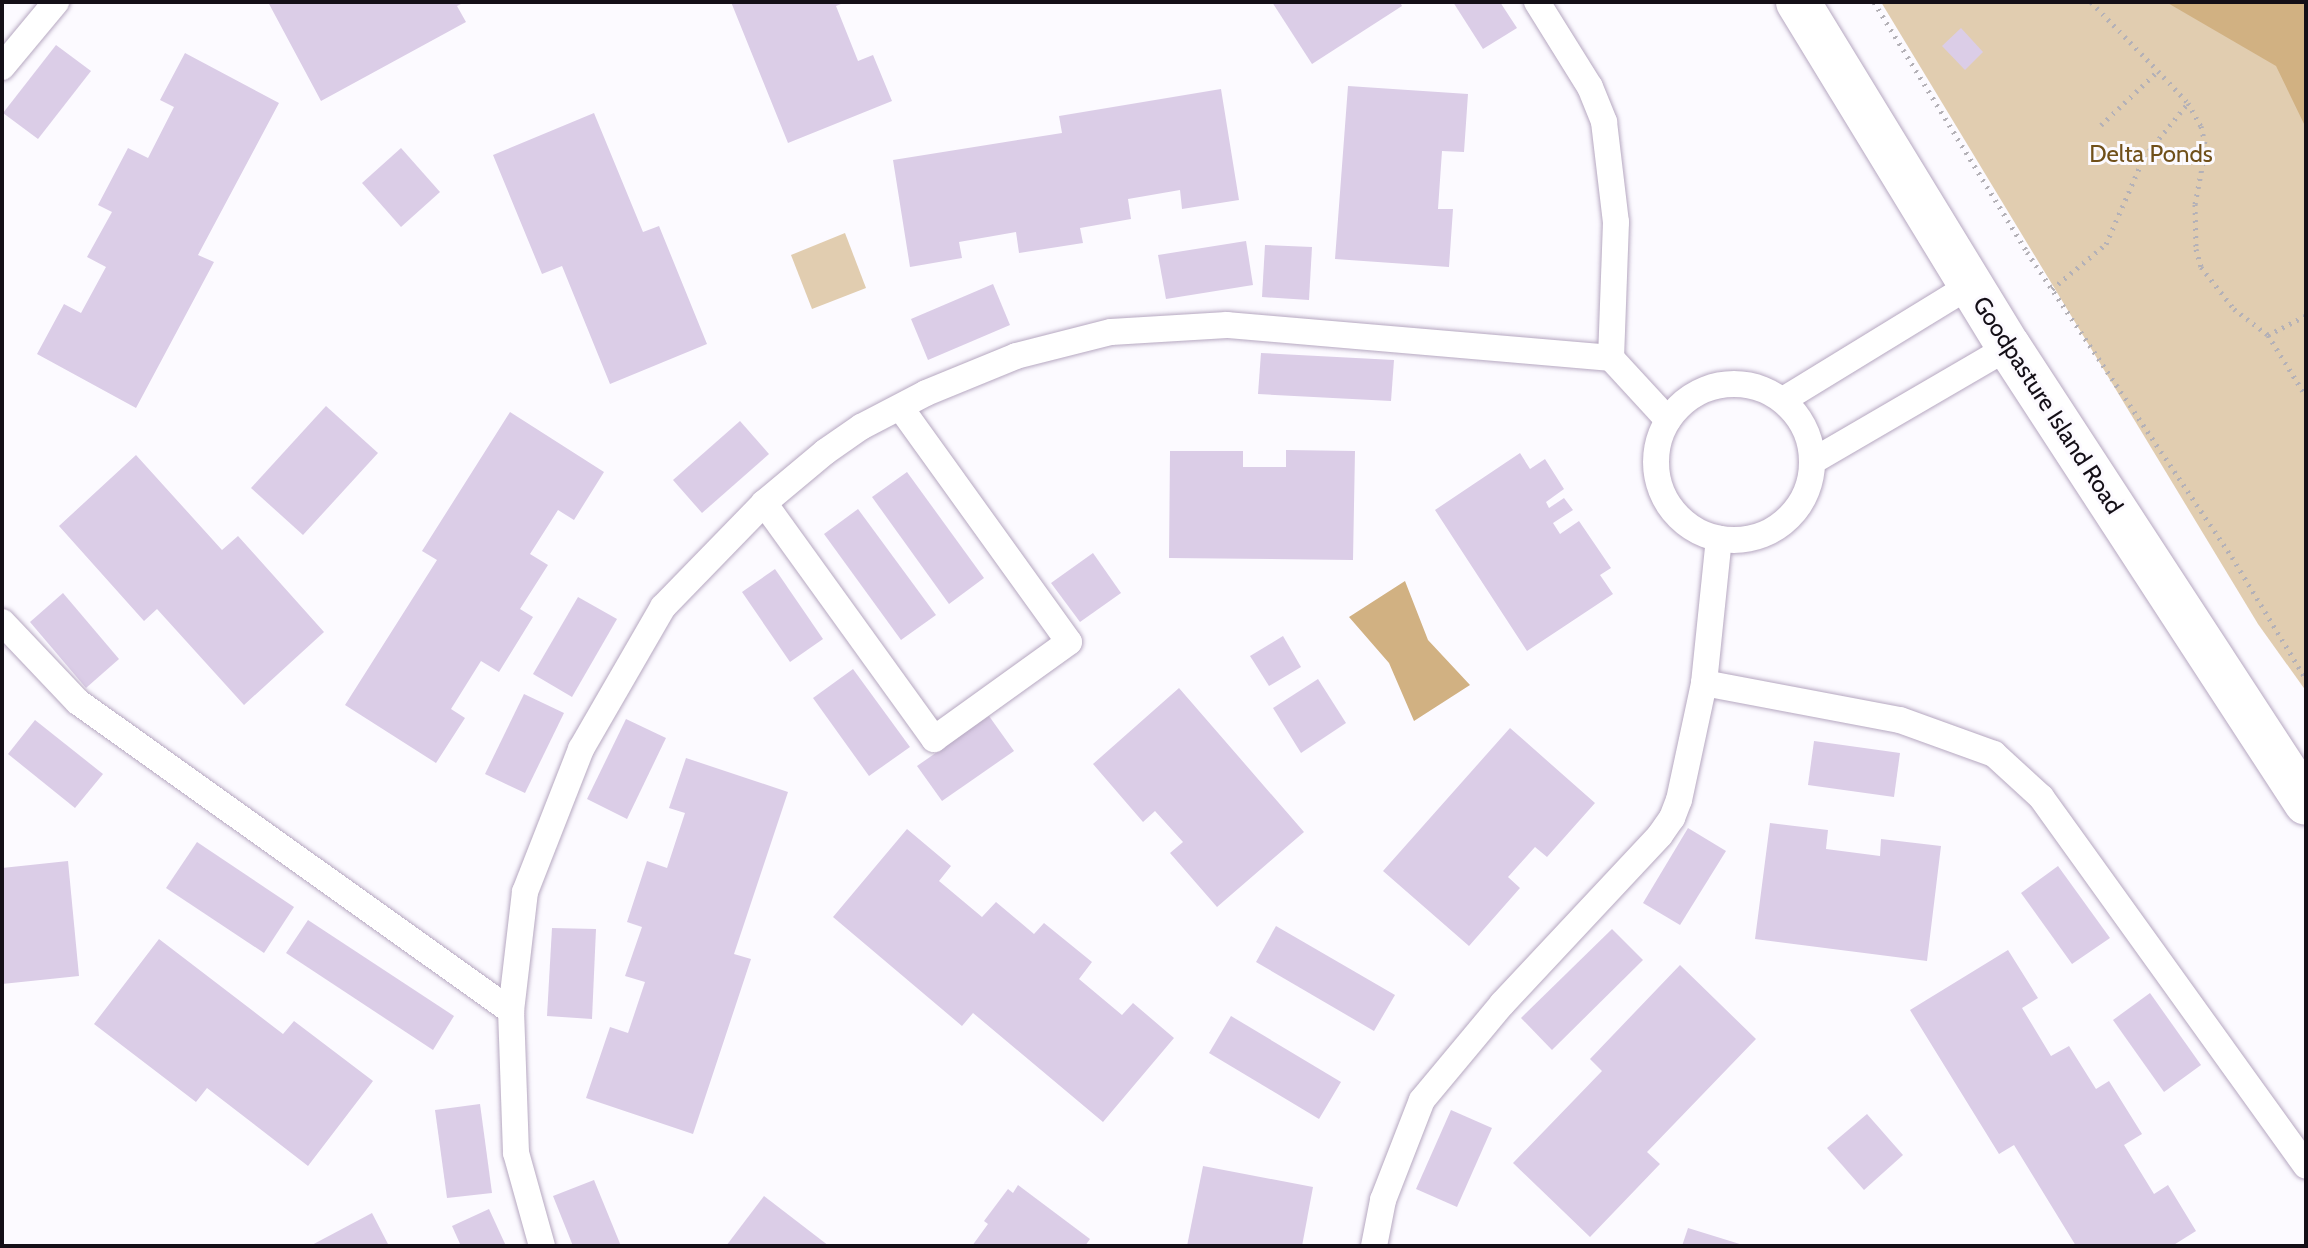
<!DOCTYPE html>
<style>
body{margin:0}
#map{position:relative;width:2308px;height:1248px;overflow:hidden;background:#fcfaff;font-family:Cabin,sans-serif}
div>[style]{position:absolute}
.green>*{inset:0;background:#e1cdb0}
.water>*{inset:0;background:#d1b182}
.building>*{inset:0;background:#dbcde7}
.path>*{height:5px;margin-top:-2.5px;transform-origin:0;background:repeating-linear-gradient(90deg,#b4b1b7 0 2px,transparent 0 8px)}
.roads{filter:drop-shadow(0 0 2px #b6a8c1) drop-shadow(0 0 2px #b6a8c1)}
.lane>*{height:26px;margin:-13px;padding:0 13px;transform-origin:13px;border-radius:13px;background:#fff}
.lane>.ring{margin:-13px;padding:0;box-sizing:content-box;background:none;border:26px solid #fff;border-radius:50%}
.secondary>*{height:44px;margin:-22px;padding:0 22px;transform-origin:22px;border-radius:22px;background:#fff}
span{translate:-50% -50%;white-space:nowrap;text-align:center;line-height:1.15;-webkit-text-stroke:6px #fcfaff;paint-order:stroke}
.park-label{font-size:24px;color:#70501a}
.street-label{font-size:24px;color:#140f17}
.frame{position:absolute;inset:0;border:4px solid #140f17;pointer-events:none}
</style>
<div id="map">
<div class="green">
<i style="clip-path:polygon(1881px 2px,2306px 2px,2306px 691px,2258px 624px)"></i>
<i style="clip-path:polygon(845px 233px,866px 288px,812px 309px,791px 255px)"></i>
</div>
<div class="water">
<i style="clip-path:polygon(2166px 2px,2306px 2px,2306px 128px,2276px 66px)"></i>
<i style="clip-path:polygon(1405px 581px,1428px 640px,1470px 685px,1414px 721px,1389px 663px,1349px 617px)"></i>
</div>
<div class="building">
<i style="clip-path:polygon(268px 2px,465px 2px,457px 6px,466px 22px,321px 101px)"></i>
<i style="clip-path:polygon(731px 2px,846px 2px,836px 6px,858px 61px,873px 55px,892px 101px,788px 143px)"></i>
<i style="clip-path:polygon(1272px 2px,1400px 2px,1402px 6px,1312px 64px)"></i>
<i style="clip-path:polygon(1453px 2px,1500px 2px,1517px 28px,1483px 49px)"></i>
<i style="clip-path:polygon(1961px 28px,1983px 52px,1965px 70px,1942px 46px)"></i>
<i style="clip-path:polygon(56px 45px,91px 71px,38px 139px,3px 113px)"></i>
<i style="clip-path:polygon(185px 53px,279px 103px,198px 255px,214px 262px,136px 408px,37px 354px,64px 304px,81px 313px,106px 267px,87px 257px,112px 212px,98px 205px,128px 148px,148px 158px,174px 107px,160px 100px)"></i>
<i style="clip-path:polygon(1348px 86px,1468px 94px,1464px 152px,1442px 151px,1438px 209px,1453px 209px,1449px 267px,1335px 259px)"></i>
<i style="clip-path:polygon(1221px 89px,1239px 200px,1182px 209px,1180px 190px,1128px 199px,1131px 219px,1080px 228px,1083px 243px,1019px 253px,1016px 232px,959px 242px,962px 258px,910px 267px,893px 160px,1062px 133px,1059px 116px)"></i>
<i style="clip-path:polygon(594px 113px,643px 232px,659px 226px,707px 344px,610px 384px,562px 266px,542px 274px,493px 155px)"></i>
<i style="clip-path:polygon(401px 148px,440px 192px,401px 227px,362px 183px)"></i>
<i style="clip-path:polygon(1246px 241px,1253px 285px,1166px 299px,1158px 255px)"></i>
<i style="clip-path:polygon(1265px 245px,1312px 247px,1309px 300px,1262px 297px)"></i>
<i style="clip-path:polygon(993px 284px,1010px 325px,928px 360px,911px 319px)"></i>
<i style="clip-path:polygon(1261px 353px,1394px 360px,1391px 401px,1258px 394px)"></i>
<i style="clip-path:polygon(326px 406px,378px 453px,303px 535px,251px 488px)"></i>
<i style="clip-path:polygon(510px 412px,604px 472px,574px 520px,558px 510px,530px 554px,548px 565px,520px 609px,533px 617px,499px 672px,481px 661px,451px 709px,465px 718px,436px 763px,345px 705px,437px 560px,422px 551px)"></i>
<i style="clip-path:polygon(740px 421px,769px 454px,702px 513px,673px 480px)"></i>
<i style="clip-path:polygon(1286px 450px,1355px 451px,1353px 560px,1169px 558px,1170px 451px,1243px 451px,1243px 467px,1286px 467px)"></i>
<i style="clip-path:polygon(1520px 453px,1530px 469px,1545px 459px,1564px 489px,1546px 502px,1549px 508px,1564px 498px,1573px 510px,1553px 523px,1560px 534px,1579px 521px,1611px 568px,1600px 575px,1613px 594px,1527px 651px,1435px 510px)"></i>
<i style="clip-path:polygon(136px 455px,222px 550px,238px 536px,324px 632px,244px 705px,157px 609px,144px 621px,59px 526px)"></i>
<i style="clip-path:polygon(907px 472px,984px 578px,949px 604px,872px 497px)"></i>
<i style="clip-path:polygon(858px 509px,936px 615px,901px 640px,824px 534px)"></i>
<i style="clip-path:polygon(1093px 553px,1121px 593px,1080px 622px,1051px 583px)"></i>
<i style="clip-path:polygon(775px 569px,823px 639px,790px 662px,742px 592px)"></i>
<i style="clip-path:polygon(63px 593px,119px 659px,86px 688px,30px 622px)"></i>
<i style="clip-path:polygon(578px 597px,617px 619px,572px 697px,533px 674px)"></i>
<i style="clip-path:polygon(1283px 636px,1301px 667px,1269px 686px,1250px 656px)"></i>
<i style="clip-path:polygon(853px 669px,910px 747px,869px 776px,813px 698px)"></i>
<i style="clip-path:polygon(1318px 679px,1346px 723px,1301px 753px,1273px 708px)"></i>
<i style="clip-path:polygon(1179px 688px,1304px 832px,1217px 907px,1170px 853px,1183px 842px,1155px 811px,1143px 822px,1093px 764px)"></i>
<i style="clip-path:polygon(524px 694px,564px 713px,525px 793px,485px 774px)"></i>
<i style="clip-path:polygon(989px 716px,1014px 751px,942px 801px,917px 766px)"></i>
<i style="clip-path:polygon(626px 719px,666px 738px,627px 819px,587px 799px)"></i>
<i style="clip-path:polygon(35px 720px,103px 774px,75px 808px,8px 754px)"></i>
<i style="clip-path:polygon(1510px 728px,1595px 803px,1547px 857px,1535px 847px,1508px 877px,1520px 888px,1469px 946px,1383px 871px)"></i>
<i style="clip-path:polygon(1814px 741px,1900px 753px,1894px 797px,1808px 785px)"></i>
<i style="clip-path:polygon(686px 758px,788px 792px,734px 954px,751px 959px,693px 1134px,586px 1098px,610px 1027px,628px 1033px,645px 982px,625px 976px,642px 927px,627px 922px,647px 861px,667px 868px,685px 813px,669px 808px)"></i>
<i style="clip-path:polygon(1770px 823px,1828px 830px,1826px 849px,1880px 856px,1881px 839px,1941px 846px,1927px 961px,1755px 939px)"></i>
<i style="clip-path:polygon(1688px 828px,1726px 851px,1680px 925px,1643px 903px)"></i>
<i style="clip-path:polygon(907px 829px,951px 866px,939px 881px,982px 917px,996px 902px,1034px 934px,1044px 923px,1092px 962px,1079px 979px,1122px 1015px,1133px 1003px,1174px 1038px,1103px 1122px,973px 1013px,962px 1026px,833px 917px)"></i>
<i style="clip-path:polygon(197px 842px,294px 907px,264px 953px,166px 888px)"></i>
<i style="clip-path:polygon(68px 861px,79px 976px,2px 984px,2px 868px)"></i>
<i style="clip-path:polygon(2058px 866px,2110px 938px,2072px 964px,2021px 893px)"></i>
<i style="clip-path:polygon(308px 920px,454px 1016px,433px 1050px,286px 953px)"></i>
<i style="clip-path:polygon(1276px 926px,1395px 995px,1374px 1031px,1256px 962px)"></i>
<i style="clip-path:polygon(552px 928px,596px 929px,592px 1019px,547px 1016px)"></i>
<i style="clip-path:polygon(1612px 929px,1643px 960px,1552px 1050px,1521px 1018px)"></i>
<i style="clip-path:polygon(159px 939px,283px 1034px,294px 1021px,373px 1081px,308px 1166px,207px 1088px,196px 1102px,94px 1024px)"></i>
<i style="clip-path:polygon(2008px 950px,2038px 998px,2022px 1008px,2051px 1056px,2069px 1046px,2096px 1089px,2109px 1081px,2142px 1134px,2124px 1145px,2154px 1194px,2168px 1185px,2196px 1231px,2172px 1246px,2076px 1246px,2014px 1145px,1999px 1154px,1910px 1010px)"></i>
<i style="clip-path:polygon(1680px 965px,1756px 1039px,1647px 1152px,1660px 1164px,1590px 1237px,1513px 1163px,1602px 1071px,1590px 1059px)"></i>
<i style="clip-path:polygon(2150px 993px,2201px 1065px,2164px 1092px,2113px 1020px)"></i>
<i style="clip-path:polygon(1231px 1016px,1341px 1082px,1319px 1119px,1209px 1053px)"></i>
<i style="clip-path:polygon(480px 1104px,492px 1193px,447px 1198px,435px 1110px)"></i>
<i style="clip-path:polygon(1451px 1110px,1492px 1128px,1457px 1207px,1416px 1189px)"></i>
<i style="clip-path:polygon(1867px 1114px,1903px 1155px,1864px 1190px,1827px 1148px)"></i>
<i style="clip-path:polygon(1203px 1166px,1313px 1187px,1302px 1246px,1187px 1246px)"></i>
<i style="clip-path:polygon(594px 1180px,621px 1246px,573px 1246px,553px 1196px)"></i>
<i style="clip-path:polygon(1018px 1185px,1090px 1239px,1085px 1246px,972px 1246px,988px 1224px,984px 1221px,1008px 1189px,1013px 1193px)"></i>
<i style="clip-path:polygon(764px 1196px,829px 1246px,726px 1246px)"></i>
<i style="clip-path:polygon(489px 1209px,506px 1246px,461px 1246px,452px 1226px)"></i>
<i style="clip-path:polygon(372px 1213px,389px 1246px,310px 1246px)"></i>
<i style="clip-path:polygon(1688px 1228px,1743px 1245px,1743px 1246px,1682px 1246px)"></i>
</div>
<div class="path">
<i style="left:1874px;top:2px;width:293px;rotate:58.5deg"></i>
<i style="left:2027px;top:252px;width:367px;rotate:56.1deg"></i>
<i style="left:2232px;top:557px;width:143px;rotate:58.8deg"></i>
<i style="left:2091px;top:2px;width:96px;rotate:45.8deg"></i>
<i style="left:2101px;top:125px;width:79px;rotate:-43.5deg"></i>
<i style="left:2158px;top:71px;width:44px;rotate:46.8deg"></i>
<i style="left:2188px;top:103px;width:26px;rotate:61deg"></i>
<i style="left:2201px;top:126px;width:22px;rotate:77deg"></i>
<i style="left:2206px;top:147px;width:58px;rotate:100.9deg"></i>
<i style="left:2195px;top:204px;width:45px;rotate:88.7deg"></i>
<i style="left:2196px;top:249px;width:19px;rotate:74deg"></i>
<i style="left:2201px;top:267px;width:53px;rotate:51.8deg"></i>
<i style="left:2234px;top:309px;width:43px;rotate:37.4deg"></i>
<i style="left:2268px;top:335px;width:72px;rotate:58.1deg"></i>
<i style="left:2052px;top:289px;width:70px;rotate:-39.8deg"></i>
<i style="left:2106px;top:244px;width:95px;rotate:-66.4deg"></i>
<i style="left:2144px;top:157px;width:70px;rotate:-50.8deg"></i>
<i style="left:2268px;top:335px;width:42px;rotate:-27.2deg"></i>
</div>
<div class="roads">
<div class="lane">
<i style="left:1537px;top:2px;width:100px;rotate:58.1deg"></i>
<i style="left:1590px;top:87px;width:38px;rotate:68deg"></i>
<i style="left:1604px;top:122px;width:101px;rotate:83.2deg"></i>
<i style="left:1616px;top:222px;width:136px;rotate:92.1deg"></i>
<i style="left:2px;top:67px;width:85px;rotate:-50.3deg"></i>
<i class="ring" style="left:1656px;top:384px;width:130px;height:130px"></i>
<i style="left:1783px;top:400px;width:220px;rotate:-31.5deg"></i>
<i style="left:1813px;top:461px;width:227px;rotate:-30.2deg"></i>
<i style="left:764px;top:503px;width:291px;rotate:54.2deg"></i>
<i style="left:934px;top:739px;width:166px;rotate:-35.7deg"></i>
<i style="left:1069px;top:642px;width:289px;rotate:-125.7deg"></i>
<i style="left:2px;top:622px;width:110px;rotate:46.5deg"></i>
<i style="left:78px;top:702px;width:532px;rotate:35.51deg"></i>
<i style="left:1704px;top:683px;width:199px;rotate:10.7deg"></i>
<i style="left:1900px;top:720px;width:100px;rotate:19.9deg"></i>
<i style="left:1994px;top:754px;width:64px;rotate:42.5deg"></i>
<i style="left:2041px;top:797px;width:454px;rotate:54.3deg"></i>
<i style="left:542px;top:1246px;width:97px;rotate:-105.6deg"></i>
<i style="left:516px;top:1153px;width:142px;rotate:-92deg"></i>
<i style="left:511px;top:1011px;width:120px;rotate:-83.3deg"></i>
<i style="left:525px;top:892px;width:154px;rotate:-68.6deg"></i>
<i style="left:581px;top:749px;width:164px;rotate:-60deg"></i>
<i style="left:663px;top:607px;width:145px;rotate:-45.8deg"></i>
<i style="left:764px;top:503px;width:80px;rotate:-39.9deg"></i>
<i style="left:825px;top:452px;width:44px;rotate:-34.8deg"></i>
<i style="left:861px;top:427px;width:73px;rotate:-27.6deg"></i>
<i style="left:926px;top:393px;width:97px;rotate:-22.3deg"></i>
<i style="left:1016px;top:356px;width:98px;rotate:-14.2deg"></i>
<i style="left:1111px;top:332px;width:116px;rotate:-3.5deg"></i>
<i style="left:1227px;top:325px;width:385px;rotate:4.9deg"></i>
<i style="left:1611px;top:358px;width:84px;rotate:47.4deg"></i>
<i style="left:1374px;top:1246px;width:47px;rotate:-78.9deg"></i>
<i style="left:1383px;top:1200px;width:107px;rotate:-68.7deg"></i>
<i style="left:1422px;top:1100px;width:125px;rotate:-50.2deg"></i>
<i style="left:1502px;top:1004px;width:231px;rotate:-46.9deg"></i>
<i style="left:1660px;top:835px;width:21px;rotate:-55deg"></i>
<i style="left:1672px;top:818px;width:19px;rotate:-69deg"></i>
<i style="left:1679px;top:800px;width:120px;rotate:-77.9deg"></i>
<i style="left:1704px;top:683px;width:145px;rotate:-84.1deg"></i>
</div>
<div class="secondary">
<i style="left:1798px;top:2px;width:404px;rotate:58.6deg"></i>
<i style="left:2009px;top:347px;width:544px;rotate:56.92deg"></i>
</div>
</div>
<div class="park-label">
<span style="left:2151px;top:154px">Delta Ponds</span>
</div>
<div class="street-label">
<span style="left:2048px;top:405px;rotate:57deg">Goodpasture Island Road</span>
</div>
<div class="frame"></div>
</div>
